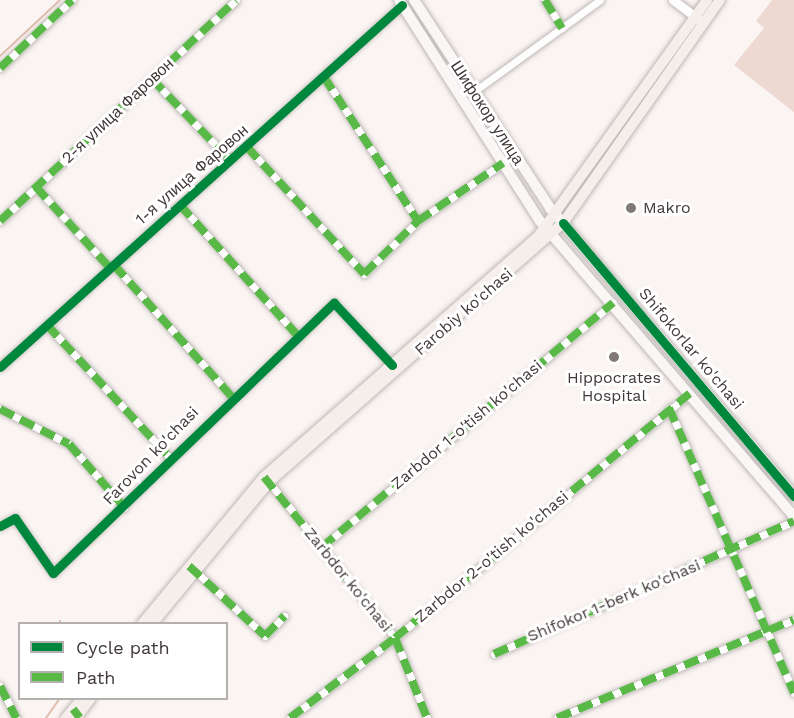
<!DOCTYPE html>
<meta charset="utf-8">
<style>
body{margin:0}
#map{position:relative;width:794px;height:718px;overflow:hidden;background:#faf4f2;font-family:"Work Sans",sans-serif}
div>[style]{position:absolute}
.green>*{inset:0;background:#edd8d2}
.stream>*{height:2px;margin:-1px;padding:0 1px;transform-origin:1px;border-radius:1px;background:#e1bbae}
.roads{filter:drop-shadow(0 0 2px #beb8b6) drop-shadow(0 0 2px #beb8b6)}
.minor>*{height:7px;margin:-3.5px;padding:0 3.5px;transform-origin:3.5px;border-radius:3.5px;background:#fefdfd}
.tertiary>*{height:9px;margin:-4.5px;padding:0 4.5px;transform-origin:4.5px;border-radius:4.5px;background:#fefdfd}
.secondary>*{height:10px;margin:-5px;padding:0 5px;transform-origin:5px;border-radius:5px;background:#faf6f5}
.primary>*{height:10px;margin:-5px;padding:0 5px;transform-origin:5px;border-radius:5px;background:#f6eeeb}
.quiet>*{height:8px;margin-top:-4px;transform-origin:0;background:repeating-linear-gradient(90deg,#58b947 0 15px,transparent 0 23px)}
.cycleway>*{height:9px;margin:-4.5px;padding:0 4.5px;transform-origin:4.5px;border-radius:4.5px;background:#00873e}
.dots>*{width:16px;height:16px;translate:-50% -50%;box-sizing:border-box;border:3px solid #fff;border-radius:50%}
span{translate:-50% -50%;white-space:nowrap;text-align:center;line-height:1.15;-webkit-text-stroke:6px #fff;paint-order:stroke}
.street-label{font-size:16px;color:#403937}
.poi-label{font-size:16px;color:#403937}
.left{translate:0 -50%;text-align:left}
.legend{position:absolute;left:18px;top:622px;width:210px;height:78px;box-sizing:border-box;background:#fff;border:2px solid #b3b0af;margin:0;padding:8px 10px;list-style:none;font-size:18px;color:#403937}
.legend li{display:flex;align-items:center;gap:12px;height:30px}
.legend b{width:30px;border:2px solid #b3b0af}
</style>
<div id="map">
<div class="green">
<i style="clip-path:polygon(772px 0,794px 0,794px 112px,734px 65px,764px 28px,756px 21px)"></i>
</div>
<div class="stream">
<i style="left:0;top:56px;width:82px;rotate:-43deg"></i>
<i style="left:60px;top:624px;width:3px;rotate:-90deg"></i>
<i style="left:46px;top:718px;width:24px;rotate:-55deg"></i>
</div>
<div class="roads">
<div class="minor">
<i style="left:545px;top:0;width:33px;rotate:59deg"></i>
<i style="left:0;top:68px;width:99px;rotate:-43.4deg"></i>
<i style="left:324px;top:77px;width:172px;rotate:56.9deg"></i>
<i style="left:152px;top:79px;width:112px;rotate:46.1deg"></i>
<i style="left:472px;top:93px;width:158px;rotate:-36deg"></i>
<i style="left:247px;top:147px;width:173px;rotate:47.3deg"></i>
<i style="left:364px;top:274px;width:76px;rotate:-44.5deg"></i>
<i style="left:418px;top:221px;width:103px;rotate:-34.3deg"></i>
<i style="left:36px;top:187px;width:110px;rotate:47.6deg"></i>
<i style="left:180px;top:205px;width:178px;rotate:48deg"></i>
<i style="left:0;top:221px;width:323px;rotate:-43.1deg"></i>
<i style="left:114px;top:265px;width:177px;rotate:48.2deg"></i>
<i style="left:47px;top:325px;width:181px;rotate:47.2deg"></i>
<i style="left:0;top:367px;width:541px;rotate:-42deg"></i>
<i style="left:669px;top:408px;width:311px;rotate:66.3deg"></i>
<i style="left:0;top:409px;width:77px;rotate:26.9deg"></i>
<i style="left:69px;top:444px;width:84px;rotate:48.9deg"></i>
<i style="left:268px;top:481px;width:202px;rotate:51deg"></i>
<i style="left:395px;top:638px;width:86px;rotate:68.2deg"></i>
<i style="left:0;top:526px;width:17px;rotate:-28deg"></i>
<i style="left:15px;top:518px;width:67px;rotate:55.4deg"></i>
<i style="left:53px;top:573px;width:390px;rotate:-43.9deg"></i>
<i style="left:334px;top:303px;width:85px;rotate:46.9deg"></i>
<i style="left:322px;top:547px;width:380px;rotate:-40deg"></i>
<i style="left:193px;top:569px;width:98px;rotate:42.9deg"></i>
<i style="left:265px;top:636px;width:28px;rotate:-46deg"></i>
<i style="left:494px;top:654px;width:328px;rotate:-23.9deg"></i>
<i style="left:0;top:686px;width:36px;rotate:63deg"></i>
<i style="left:290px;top:718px;width:132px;rotate:-37.3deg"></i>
<i style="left:395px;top:638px;width:383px;rotate:-39.7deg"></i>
<i style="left:557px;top:718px;width:256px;rotate:-22.5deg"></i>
</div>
<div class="tertiary">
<i style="left:673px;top:0;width:34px;rotate:37deg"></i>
</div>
<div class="secondary">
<i style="left:399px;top:0;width:262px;rotate:57.5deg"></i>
<i style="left:540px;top:221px;width:389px;rotate:49.3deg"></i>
<i style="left:414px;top:0;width:249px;rotate:56.8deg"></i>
<i style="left:550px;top:208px;width:377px;rotate:49.7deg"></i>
</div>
<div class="primary">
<i style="left:142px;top:624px;width:191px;rotate:-50.3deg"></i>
<i style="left:264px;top:477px;width:366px;rotate:-41.3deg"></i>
<i style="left:539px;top:235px;width:289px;rotate:-54.4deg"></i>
<i style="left:152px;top:624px;width:184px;rotate:-50.5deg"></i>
<i style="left:269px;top:482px;width:392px;rotate:-41.4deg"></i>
<i style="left:563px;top:223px;width:273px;rotate:-54.9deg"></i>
<i style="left:66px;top:718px;width:26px;rotate:-51deg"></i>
<i style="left:76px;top:718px;width:25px;rotate:-53deg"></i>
</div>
</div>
<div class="quiet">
<i style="left:545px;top:0;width:33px;rotate:59deg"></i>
<i style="left:0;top:68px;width:99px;rotate:-43.4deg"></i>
<i style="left:324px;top:77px;width:172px;rotate:56.9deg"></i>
<i style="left:152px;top:79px;width:112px;rotate:46.1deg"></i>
<i style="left:247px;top:147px;width:173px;rotate:47.3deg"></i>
<i style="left:364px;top:274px;width:76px;rotate:-44.5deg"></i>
<i style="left:418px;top:221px;width:103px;rotate:-34.3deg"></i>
<i style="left:36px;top:187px;width:110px;rotate:47.6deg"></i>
<i style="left:180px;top:205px;width:178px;rotate:48deg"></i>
<i style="left:0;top:221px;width:323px;rotate:-43.1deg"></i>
<i style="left:114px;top:265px;width:177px;rotate:48.2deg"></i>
<i style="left:47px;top:325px;width:181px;rotate:47.2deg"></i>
<i style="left:669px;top:408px;width:311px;rotate:66.3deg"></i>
<i style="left:0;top:409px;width:77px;rotate:26.9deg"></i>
<i style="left:69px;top:444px;width:84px;rotate:48.9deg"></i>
<i style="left:264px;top:477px;width:208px;rotate:50.9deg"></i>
<i style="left:395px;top:638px;width:86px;rotate:68.2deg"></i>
<i style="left:322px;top:547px;width:380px;rotate:-40deg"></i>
<i style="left:189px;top:566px;width:103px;rotate:42.6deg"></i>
<i style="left:265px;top:636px;width:28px;rotate:-46deg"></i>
<i style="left:494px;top:654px;width:328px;rotate:-23.9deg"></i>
<i style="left:0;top:686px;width:36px;rotate:63deg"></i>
<i style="left:73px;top:709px;width:11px;rotate:52deg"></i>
<i style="left:290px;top:718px;width:132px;rotate:-37.3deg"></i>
<i style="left:395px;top:638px;width:383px;rotate:-39.7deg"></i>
<i style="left:557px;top:718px;width:256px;rotate:-22.5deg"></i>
</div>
<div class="cycleway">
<i style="left:563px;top:223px;width:358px;rotate:49.8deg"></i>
<i style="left:0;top:367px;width:541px;rotate:-42deg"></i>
<i style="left:0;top:526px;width:17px;rotate:-28deg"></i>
<i style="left:15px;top:518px;width:67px;rotate:55.4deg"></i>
<i style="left:53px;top:573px;width:390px;rotate:-43.9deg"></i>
<i style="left:334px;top:303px;width:85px;rotate:46.9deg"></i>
</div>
<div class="dots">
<i style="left:631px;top:208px;background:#817a78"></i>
<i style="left:614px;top:357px;background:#817a78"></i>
</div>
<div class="street-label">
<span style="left:118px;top:111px;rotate:-43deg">2-я улица Фаровон</span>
<span style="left:487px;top:113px;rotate:57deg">Шифокор улица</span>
<span style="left:192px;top:175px;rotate:-41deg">1-я улица Фаровон</span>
<span style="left:464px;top:312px;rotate:-41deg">Farobiy ko'chasi</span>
<span style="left:691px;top:349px;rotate:50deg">Shifokorlar ko'chasi</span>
<span style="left:467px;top:425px;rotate:-40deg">Zarbdor 1-o'tish ko'chasi</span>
<span style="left:151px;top:456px;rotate:-46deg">Farovon ko'chasi</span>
<span style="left:492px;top:557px;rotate:-40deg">Zarbdor 2-o'tish ko'chasi</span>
<span style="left:348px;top:580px;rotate:51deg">Zarbdor ko'chasi</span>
<span style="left:614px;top:601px;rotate:-23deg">Shifokor 1-berk ko'chasi</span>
</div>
<div class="poi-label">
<span class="left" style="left:643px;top:208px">Makro</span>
<span style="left:614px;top:387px">Hippocrates<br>Hospital</span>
</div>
<ul class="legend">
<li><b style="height:8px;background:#00873e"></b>Cycle path</li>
<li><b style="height:8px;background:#58b947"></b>Path</li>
</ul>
</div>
